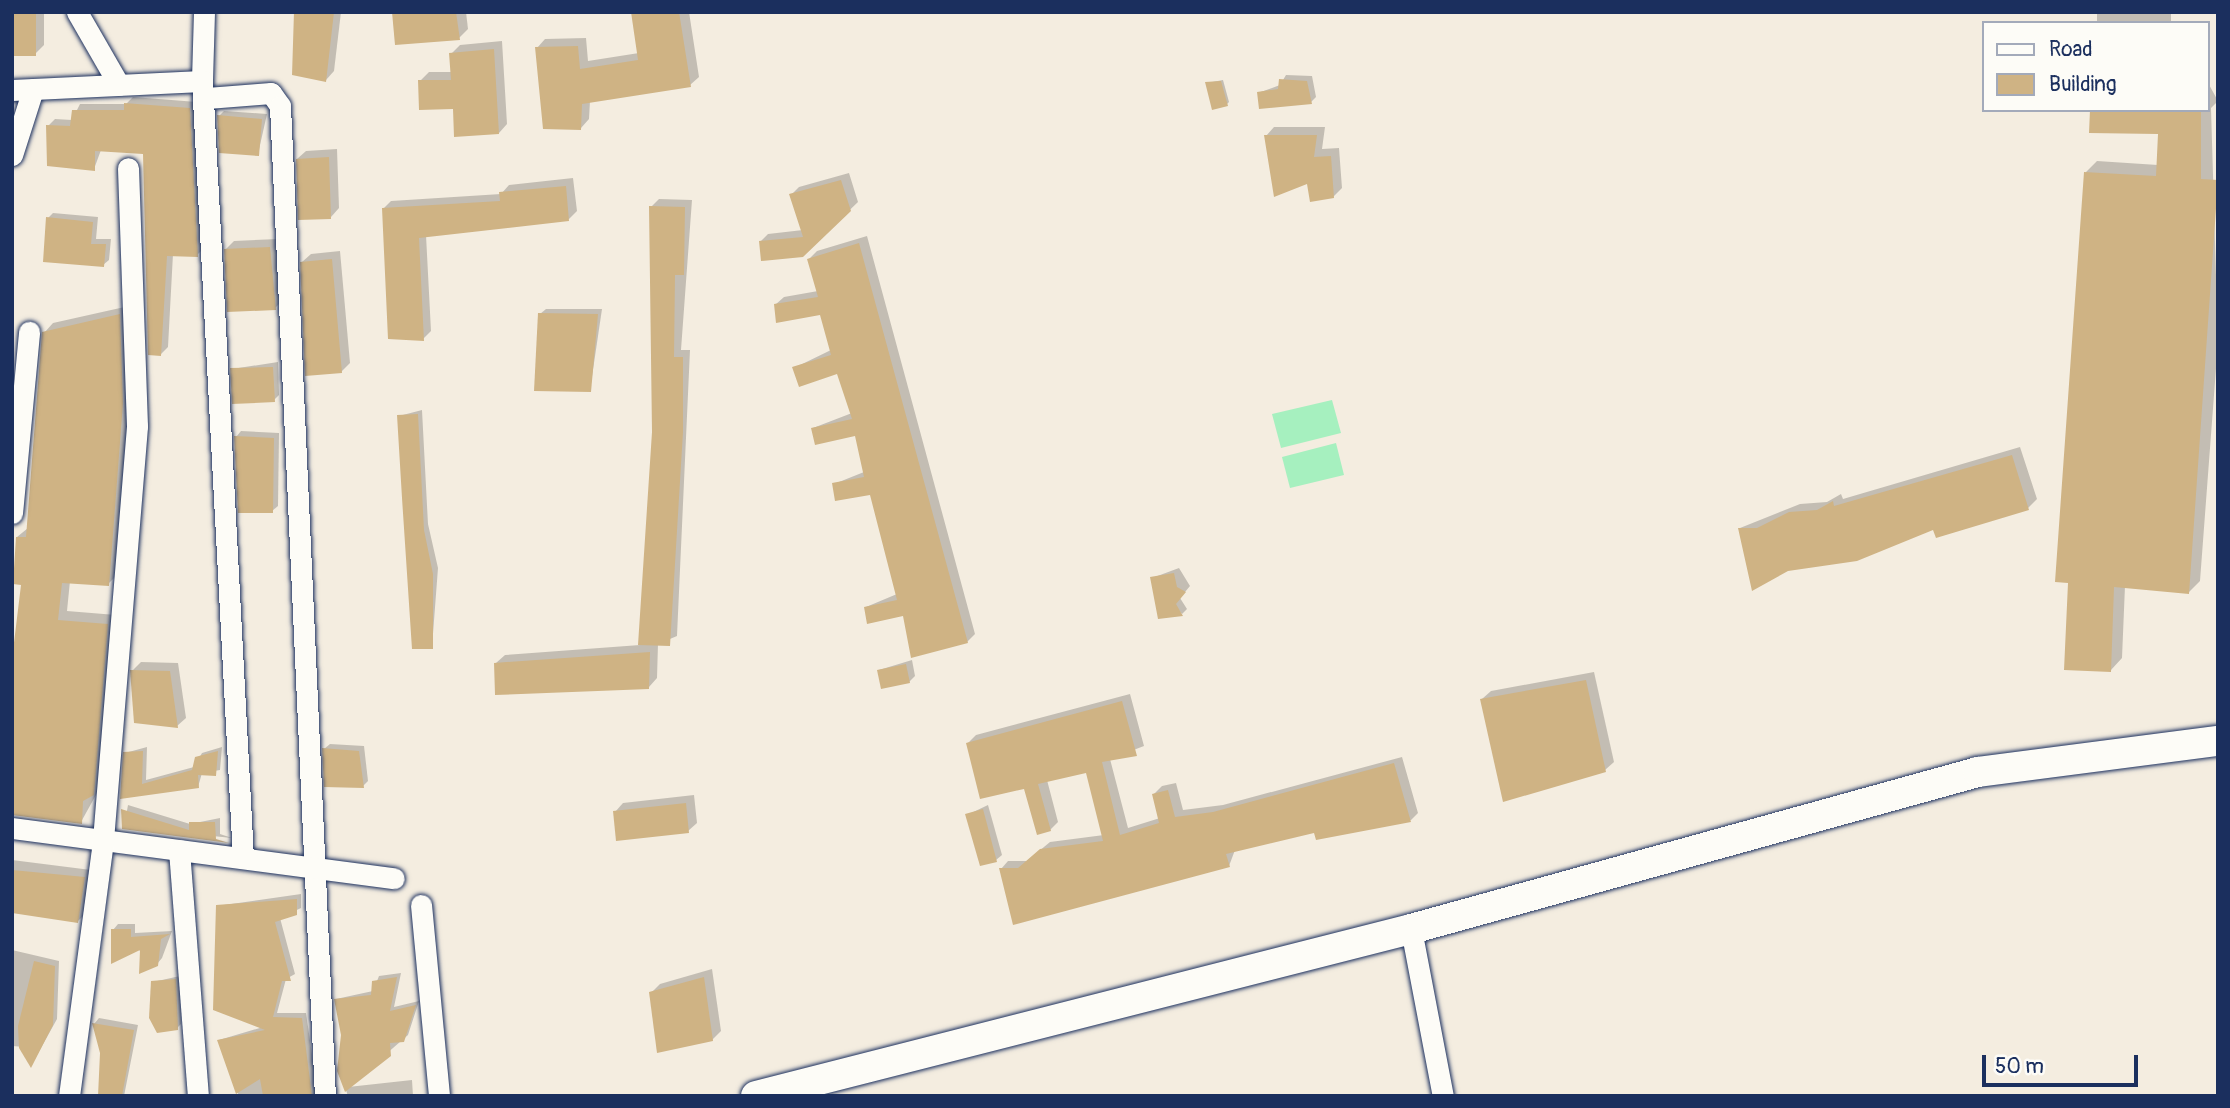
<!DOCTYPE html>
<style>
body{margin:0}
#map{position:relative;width:2230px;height:1108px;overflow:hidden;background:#f4ede0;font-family:Pangolin,sans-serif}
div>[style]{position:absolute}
.green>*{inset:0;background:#a6f0bf}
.shadow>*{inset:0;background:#0003}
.building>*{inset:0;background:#cfb384}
.roads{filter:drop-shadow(0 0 2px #1b2f5e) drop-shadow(0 0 2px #1b2f5e)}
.street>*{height:21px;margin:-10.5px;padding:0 10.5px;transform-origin:10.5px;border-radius:10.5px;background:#fdfcf7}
.secondary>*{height:30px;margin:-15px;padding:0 15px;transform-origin:15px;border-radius:15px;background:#fdfcf7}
span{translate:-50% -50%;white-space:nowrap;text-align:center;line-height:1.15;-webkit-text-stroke:5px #fdfcf7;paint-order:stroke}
.frame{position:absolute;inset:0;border:14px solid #1b2f5e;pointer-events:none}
.legend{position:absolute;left:1982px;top:21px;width:228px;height:91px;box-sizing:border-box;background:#fdfcf7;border:2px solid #a3aaba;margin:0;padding:9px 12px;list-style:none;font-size:21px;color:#1b2f5e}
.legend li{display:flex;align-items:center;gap:14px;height:35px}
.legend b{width:35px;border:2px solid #a3aaba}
.scale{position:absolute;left:1982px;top:1055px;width:156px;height:32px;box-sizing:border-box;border:4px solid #1b2f5e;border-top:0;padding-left:9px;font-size:21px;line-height:24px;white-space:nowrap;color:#1b2f5e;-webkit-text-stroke:5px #fdfcf7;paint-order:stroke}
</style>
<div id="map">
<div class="green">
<i style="clip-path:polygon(1332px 400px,1341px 433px,1281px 448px,1272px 414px)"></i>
<i style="clip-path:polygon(1336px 443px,1344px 475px,1290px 488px,1282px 457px)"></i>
</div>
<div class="shadow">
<i style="clip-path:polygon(12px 12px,44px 12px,44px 45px,35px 54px)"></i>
<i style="clip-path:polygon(295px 12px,341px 12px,334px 71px,326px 80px)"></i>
<i style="clip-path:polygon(393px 12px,466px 12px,468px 29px,459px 38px)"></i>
<i style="clip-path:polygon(633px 12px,689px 12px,699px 77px,690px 85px,590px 101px,589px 119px,581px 128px,537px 48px,545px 39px,586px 38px,588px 61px,639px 53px)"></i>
<i style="clip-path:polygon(2097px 12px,2171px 12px,2171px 23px,2097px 23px)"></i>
<i style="clip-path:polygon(502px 41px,507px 124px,499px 133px,420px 81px,429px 72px,452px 72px,451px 54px,460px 45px)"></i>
<i style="clip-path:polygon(1286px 75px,1312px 76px,1316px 97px,1311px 102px,1258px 93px,1280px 85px)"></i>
<i style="clip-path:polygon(1223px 80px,1229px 102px,1227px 104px,1207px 83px)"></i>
<i style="clip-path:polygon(2207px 81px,2218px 101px,2211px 108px,2218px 342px,2200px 581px,2189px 592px,2125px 586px,2122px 658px,2111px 670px,2086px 172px,2097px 161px,2158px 165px,2160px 133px,2092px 110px,2207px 110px)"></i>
<i style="clip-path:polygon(133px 97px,197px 102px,204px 248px,197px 255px,173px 254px,168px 347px,161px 354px,144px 153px,101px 150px,94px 169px,48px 126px,55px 119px,72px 120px,80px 104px,126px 104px)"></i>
<i style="clip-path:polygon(224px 111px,267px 114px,258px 154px,219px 116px)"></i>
<i style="clip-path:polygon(1274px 127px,1325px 127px,1322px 149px,1339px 148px,1342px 188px,1333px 197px,1266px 136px)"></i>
<i style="clip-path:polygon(337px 149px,339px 208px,331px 217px,297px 159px,306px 151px)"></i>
<i style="clip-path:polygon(849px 173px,858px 202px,803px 255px,760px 242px,768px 234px,803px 230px,791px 195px,799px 187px)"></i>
<i style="clip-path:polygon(573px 178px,577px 211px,569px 219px,426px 235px,431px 331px,423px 339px,383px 209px,391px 201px,501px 194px,509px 185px)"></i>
<i style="clip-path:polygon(659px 199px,692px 200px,681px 350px,690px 350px,677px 636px,658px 644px,657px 678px,649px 687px,496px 663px,505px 655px,640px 645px,653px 432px,651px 207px)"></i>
<i style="clip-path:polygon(53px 213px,98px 217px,96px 239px,111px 239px,109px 260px,103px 265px,48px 218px)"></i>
<i style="clip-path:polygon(867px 236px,975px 634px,967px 642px,905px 614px,866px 607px,897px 594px,871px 493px,834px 484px,864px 472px,856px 434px,813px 428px,852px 413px,838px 372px,794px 368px,831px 350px,821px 313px,775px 305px,784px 297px,818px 291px,809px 259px,817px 251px)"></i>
<i style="clip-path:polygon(278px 239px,284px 299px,275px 308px,226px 249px,234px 241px)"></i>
<i style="clip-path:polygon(340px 251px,350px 363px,341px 372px,302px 262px,311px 254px)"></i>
<i style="clip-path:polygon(129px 306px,132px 393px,117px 575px,108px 584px,70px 581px,67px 611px,116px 615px,102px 784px,81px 822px,23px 583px,17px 537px,28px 528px,44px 333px,53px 323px)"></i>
<i style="clip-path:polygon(546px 309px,602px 309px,590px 390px,540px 314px)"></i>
<i style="clip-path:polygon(278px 362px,279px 395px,274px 400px,232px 369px)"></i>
<i style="clip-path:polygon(422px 410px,428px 524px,438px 568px,432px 647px,399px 416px)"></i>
<i style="clip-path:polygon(241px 431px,279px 433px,278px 506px,272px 511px,236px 437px)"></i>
<i style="clip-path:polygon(2020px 447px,2037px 499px,2028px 508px,1934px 528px,1740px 528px,1800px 504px,1827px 502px,1841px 494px,1843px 499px)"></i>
<i style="clip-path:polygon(1179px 568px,1190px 586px,1180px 598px,1187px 609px,1182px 614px,1152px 578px)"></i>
<i style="clip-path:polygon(912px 660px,915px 676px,909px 682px,879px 670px)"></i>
<i style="clip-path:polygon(141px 662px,178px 663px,186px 718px,177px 726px,132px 671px)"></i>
<i style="clip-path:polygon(1594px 672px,1614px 762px,1605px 770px,1482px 699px,1491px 691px)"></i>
<i style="clip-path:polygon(1130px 694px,1144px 746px,1110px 759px,1128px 828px,1160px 818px,1154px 794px,1162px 786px,1176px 783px,1183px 810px,1223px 805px,1402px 757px,1418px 813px,1411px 820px,1317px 838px,1315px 831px,1235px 850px,1229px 866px,1001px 869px,1008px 861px,1027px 861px,1050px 842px,1104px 835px,1088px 771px,1047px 780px,1058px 822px,1050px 830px,1025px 787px,968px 743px,976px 735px)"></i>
<i style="clip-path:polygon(330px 744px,364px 746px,368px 781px,363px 786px,324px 749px)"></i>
<i style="clip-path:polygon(147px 747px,146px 780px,194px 767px,202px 753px,222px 747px,220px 770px,202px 773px,198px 787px,122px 797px,125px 753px)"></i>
<i style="clip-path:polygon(694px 795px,697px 823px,688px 831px,615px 812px,623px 803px)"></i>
<i style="clip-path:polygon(128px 805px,190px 824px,220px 818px,220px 834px,232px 838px,124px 827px)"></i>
<i style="clip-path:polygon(988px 805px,1002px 855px,996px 860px,967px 815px)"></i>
<i style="clip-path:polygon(12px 860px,91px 870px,85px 914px,78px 921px,12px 911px)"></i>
<i style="clip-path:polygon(301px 894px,301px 908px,280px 918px,295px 974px,286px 979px,277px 1013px,306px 1013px,318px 1096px,239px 1096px,219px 1040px,263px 1027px,217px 906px)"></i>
<i style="clip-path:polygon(118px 924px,135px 924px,135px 933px,172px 931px,162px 958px,157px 964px,113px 930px)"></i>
<i style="clip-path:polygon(12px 950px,59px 961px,57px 1019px,32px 1064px,25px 1047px,12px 1046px)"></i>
<i style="clip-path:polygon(712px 969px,721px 1031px,712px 1040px,651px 993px,660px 984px)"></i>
<i style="clip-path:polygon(401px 973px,394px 1007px,419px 1001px,408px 1035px,348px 1087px,412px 1080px,413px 1096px,348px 1096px,339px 1070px,342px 1034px,336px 999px,373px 991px,379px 976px)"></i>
<i style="clip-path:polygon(180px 976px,181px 1024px,177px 1028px,153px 982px)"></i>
<i style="clip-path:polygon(99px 1018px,138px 1025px,124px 1096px,100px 1096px,102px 1053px,94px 1024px)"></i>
</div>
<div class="building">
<i style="clip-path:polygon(12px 12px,36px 12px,36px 56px,12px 56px)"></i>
<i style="clip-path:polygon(294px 12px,334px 12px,326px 82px,292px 75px)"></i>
<i style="clip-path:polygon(392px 12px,456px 12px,460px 40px,395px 45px)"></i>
<i style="clip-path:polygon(631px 12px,679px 12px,691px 87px,582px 104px,581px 130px,543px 129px,535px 47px,578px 46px,580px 69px,638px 60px)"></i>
<i style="clip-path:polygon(494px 49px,499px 134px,454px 137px,453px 109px,419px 110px,418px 80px,451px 80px,449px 53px)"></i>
<i style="clip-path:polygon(1279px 79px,1307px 81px,1312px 104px,1259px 109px,1257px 92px,1278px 89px)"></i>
<i style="clip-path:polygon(1221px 81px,1228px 106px,1212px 110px,1205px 82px)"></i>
<i style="clip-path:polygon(124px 103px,190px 108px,198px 257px,167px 256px,161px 356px,148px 355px,143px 154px,95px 151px,95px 171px,47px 166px,46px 125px,70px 126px,72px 110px,124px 110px)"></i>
<i style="clip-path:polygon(2090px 110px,2201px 110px,2201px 179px,2218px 180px,2189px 594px,2114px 587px,2111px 672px,2064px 670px,2068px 583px,2055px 582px,2084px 172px,2156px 176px,2158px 134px,2089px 133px)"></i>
<i style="clip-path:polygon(217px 115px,262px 119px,259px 156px,219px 153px)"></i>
<i style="clip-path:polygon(1264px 135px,1317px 135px,1314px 157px,1331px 156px,1334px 198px,1310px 202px,1307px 184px,1274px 197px)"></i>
<i style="clip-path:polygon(329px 157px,331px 219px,298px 220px,296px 159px)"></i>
<i style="clip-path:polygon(841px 180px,851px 211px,803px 257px,761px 261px,759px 241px,803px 237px,789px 194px)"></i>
<i style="clip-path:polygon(566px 186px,569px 221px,419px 238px,424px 341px,388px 339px,382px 208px,500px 201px,499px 192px)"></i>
<i style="clip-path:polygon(649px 206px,685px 207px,684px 275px,675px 275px,674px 357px,683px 357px,683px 432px,670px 646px,638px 645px,652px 432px)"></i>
<i style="clip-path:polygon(46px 217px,93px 222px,91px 244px,106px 244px,104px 267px,43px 262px)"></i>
<i style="clip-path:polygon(859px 243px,968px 643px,911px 658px,903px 616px,867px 624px,864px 607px,897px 600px,870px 495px,835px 501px,832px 483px,864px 477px,855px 436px,815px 445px,811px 428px,852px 419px,837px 374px,799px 387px,792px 367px,831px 355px,820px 315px,776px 323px,774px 304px,818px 297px,807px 259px)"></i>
<i style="clip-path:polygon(270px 247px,276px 310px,227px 312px,224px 249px)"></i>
<i style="clip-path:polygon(332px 259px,342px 373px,305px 376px,300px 262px)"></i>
<i style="clip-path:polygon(538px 313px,598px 314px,591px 392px,534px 391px)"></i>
<i style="clip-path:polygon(120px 314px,123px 403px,109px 586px,62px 583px,58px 620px,108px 624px,94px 795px,83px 801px,82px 824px,12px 815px,12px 659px,21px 585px,13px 584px,16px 537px,26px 537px,42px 332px)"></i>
<i style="clip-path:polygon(273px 367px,275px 402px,232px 404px,230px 368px)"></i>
<i style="clip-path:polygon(418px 414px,424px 530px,433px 574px,433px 649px,412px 649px,402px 498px,397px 415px)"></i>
<i style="clip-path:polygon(234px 436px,274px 438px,273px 513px,238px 513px)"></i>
<i style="clip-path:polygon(2012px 455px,2029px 510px,1936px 538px,1933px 530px,1857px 561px,1788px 571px,1752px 591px,1738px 528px,1757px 528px,1789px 512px,1817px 510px,1833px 501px,1834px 506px)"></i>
<i style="clip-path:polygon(1174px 573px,1177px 587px,1186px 592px,1176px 604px,1183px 616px,1158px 619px,1150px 577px)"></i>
<i style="clip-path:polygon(650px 652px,649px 689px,495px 695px,494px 663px)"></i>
<i style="clip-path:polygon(906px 664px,910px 683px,881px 689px,877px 670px)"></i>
<i style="clip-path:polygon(130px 670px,170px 671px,178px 728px,134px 723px)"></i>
<i style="clip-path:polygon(1586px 680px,1606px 772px,1503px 802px,1480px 699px)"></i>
<i style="clip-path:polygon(1122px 701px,1137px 756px,1102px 762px,1120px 835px,1159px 823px,1152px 794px,1168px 790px,1175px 817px,1213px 812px,1394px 763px,1411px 822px,1316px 840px,1314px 833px,1226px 854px,1230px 867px,1013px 925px,999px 868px,1018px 868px,1040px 849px,1103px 841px,1086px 773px,1038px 784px,1051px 831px,1037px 835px,1024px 789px,980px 799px,966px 743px)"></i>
<i style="clip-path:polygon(322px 748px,359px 751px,364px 788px,324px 787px)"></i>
<i style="clip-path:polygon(143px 751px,142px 784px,192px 770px,195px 757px,218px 751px,216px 776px,198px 775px,199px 788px,120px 799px,123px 752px)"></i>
<i style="clip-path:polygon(686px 803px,689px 833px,616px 841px,613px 811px)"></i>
<i style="clip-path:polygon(121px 809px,189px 830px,189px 822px,215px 822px,216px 839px,229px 843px,122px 829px)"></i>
<i style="clip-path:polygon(983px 809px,997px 862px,980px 866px,965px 814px)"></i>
<i style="clip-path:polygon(12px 870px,85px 877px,78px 923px,12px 913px)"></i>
<i style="clip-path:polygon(297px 899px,297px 915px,275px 922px,291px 981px,282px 981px,273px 1017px,302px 1018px,312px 1096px,263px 1096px,260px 1079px,236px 1094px,217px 1040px,265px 1030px,213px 1010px,216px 905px)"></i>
<i style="clip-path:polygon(111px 929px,131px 929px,131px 937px,170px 934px,161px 939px,158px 966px,139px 974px,140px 950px,111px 964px)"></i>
<i style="clip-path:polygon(34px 961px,55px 966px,53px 1025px,31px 1068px,19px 1048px,18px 1026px)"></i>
<i style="clip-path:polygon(397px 977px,390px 1011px,416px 1005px,404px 1042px,390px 1043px,391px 1056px,345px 1092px,337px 1071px,341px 1035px,334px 999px,371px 995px,372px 981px)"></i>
<i style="clip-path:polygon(704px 977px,713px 1041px,657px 1053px,649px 992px)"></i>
<i style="clip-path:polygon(176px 979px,178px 1030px,157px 1033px,149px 1018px,151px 981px)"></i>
<i style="clip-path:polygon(92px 1023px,134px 1030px,122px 1096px,98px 1096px,100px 1053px)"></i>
</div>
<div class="roads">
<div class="street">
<i style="left:77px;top:12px;width:84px;rotate:60.1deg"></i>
<i style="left:204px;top:12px;width:69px;rotate:91.7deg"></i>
<i style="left:202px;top:81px;width:778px;rotate:86.98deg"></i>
<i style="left:12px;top:90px;width:190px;rotate:-2.7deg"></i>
<i style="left:207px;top:98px;width:64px;rotate:-4.5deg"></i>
<i style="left:271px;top:93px;width:16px;rotate:55deg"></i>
<i style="left:280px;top:106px;width:991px;rotate:87.4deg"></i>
<i style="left:12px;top:155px;width:69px;rotate:-72.3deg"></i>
<i style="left:12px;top:513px;width:182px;rotate:-84.6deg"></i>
<i style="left:12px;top:828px;width:385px;rotate:7.5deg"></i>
<i style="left:179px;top:850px;width:247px;rotate:85.6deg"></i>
<i style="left:421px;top:905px;width:192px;rotate:84.6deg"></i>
<i style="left:1411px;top:929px;width:170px;rotate:79.2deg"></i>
<i style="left:69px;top:1096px;width:258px;rotate:-82.4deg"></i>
<i style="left:103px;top:840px;width:415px;rotate:-85.3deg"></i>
<i style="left:137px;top:426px;width:258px;rotate:-92deg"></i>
</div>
<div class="secondary">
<i style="left:756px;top:1096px;width:676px;rotate:-14.3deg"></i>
<i style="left:1411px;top:929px;width:588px;rotate:-15.48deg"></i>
<i style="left:1978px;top:772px;width:242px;rotate:-7.4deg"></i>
</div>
</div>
<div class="frame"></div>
<ul class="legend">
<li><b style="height:9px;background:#fdfcf7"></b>Road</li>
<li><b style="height:19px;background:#cfb384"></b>Building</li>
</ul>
<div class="scale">50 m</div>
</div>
